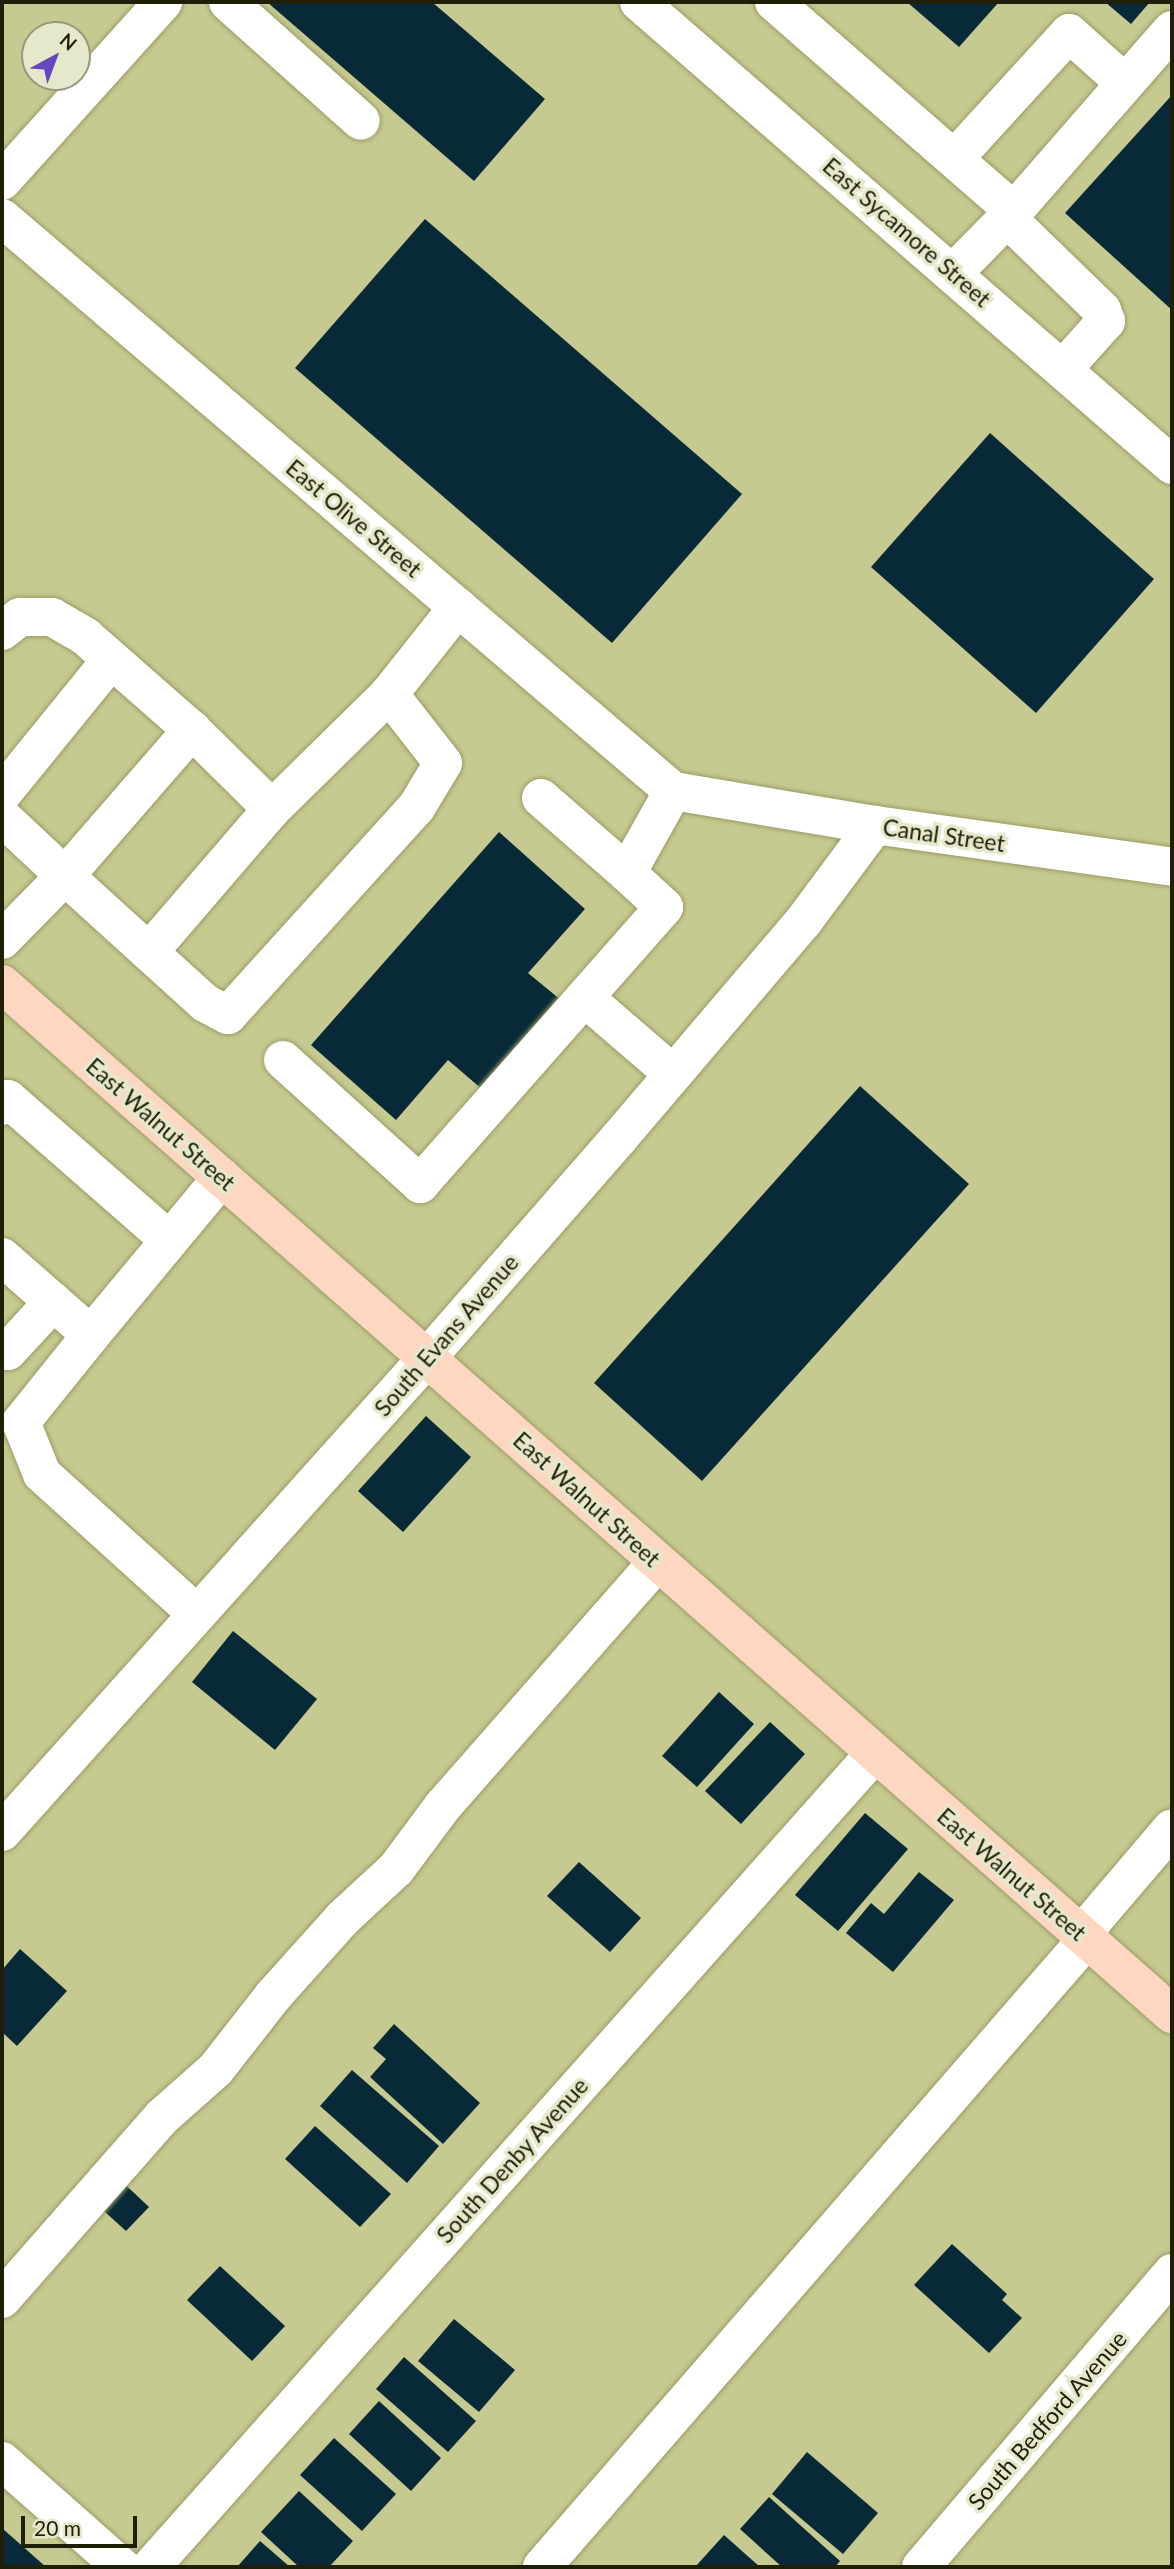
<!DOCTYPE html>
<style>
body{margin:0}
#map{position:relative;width:1174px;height:2569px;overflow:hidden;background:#c7ca90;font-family:Lato,sans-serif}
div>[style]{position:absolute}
.building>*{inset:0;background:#082a38}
.roads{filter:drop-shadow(0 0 2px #9a9c65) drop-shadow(0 0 2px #9a9c65)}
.minor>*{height:38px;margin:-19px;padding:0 19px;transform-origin:19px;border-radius:19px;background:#fff}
.major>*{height:38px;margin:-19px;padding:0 19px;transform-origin:19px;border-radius:19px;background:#fdd7c2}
span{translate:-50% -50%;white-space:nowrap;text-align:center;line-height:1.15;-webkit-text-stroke:7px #e6e8cc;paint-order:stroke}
.street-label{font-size:23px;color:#1f1f08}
.frame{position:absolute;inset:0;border:4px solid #1f1f08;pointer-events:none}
.north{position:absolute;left:21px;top:21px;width:70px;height:70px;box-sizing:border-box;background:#e6e8cc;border:2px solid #96987e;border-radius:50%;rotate:41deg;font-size:19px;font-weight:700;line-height:28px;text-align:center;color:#1f1f08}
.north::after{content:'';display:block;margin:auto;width:24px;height:32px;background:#6647c0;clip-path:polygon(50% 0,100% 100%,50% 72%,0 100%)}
.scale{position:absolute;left:21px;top:2516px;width:116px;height:32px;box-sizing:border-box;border:4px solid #1f1f08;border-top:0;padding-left:9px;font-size:21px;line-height:24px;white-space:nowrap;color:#1f1f08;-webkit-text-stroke:5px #e6e8cc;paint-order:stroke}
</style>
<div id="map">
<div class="building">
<i style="clip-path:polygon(267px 2px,432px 2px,545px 99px,474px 181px)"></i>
<i style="clip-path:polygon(907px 2px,999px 2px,959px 47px)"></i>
<i style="clip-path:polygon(1105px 2px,1150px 2px,1131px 24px)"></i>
<i style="clip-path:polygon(1172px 95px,1172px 310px,1065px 213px)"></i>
<i style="clip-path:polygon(425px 219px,742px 494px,612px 643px,295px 368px)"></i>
<i style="clip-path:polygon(990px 433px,1154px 579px,1036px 713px,871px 567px)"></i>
<i style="clip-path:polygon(499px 832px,585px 909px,528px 973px,567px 1005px,490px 1096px,448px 1060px,396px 1120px,311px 1045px)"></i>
<i style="clip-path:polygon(860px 1086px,969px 1184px,702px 1481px,594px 1383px)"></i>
<i style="clip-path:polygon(426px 1416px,471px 1457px,403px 1532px,358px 1491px)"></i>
<i style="clip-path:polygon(233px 1631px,317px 1699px,275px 1750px,192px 1682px)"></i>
<i style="clip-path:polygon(719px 1692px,754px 1724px,697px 1787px,662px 1756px)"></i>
<i style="clip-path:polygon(770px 1722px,805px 1754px,741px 1824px,705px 1791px)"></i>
<i style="clip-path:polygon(865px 1813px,908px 1849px,838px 1931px,795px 1895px)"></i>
<i style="clip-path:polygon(579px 1862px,641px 1918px,610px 1952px,547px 1896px)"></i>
<i style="clip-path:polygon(919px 1872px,954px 1900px,893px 1972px,846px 1933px,871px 1903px,884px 1914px)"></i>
<i style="clip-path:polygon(20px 1949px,67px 1991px,17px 2046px,2px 2032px,2px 1970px)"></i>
<i style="clip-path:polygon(394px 2024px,480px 2103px,443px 2144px,370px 2077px,386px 2059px,373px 2048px)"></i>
<i style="clip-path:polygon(352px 2070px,439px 2146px,407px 2183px,320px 2106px)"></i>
<i style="clip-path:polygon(315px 2126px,391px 2194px,360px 2227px,285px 2159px)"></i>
<i style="clip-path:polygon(116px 2176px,149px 2207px,126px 2231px,93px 2201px)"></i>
<i style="clip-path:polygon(952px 2244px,1007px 2294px,1002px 2300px,1022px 2318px,989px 2353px,914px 2285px)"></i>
<i style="clip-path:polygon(220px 2266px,285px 2326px,252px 2361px,187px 2300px)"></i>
<i style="clip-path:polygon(454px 2319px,515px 2370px,479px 2412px,418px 2361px)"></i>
<i style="clip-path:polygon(404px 2357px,476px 2421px,448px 2452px,376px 2389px)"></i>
<i style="clip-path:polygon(379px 2401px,441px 2458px,411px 2491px,349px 2434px)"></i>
<i style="clip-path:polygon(334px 2438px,396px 2494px,362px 2531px,300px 2475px)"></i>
<i style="clip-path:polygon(807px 2452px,878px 2513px,843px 2554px,772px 2494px)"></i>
<i style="clip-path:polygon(299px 2491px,353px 2541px,329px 2567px,299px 2567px,261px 2532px)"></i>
<i style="clip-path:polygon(769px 2497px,840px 2561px,835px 2567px,782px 2567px,740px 2529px)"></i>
<i style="clip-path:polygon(2px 2528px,46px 2567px,2px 2567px)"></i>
<i style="clip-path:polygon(724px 2535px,760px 2567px,695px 2567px)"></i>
<i style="clip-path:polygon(260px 2541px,290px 2567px,237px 2567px)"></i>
</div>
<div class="roads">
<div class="minor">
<i style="left:228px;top:2px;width:178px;rotate:41.8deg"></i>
<i style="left:639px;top:2px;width:706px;rotate:40.98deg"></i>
<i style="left:774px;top:2px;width:318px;rotate:41.1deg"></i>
<i style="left:1014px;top:211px;width:86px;rotate:134.5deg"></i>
<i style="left:955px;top:158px;width:169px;rotate:-47.6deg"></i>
<i style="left:1069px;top:33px;width:75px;rotate:41.8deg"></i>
<i style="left:2px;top:181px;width:241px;rotate:-48deg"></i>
<i style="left:1014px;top:211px;width:240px;rotate:-48.9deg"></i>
<i style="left:2px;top:218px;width:882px;rotate:40.5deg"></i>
<i style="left:673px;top:791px;width:205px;rotate:9.6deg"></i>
<i style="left:875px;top:825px;width:300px;rotate:8deg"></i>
<i style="left:1007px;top:218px;width:132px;rotate:44.1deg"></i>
<i style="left:1102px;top:310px;width:12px;rotate:70deg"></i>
<i style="left:1106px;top:321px;width:63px;rotate:131.8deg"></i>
<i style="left:2px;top:631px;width:23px;rotate:-38deg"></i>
<i style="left:20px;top:617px;width:32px"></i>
<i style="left:52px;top:617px;width:39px;rotate:30deg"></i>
<i style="left:86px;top:637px;width:141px;rotate:41.3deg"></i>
<i style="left:2px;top:794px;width:173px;rotate:-50.9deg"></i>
<i style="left:541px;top:798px;width:114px;rotate:41.1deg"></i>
<i style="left:627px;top:873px;width:94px;rotate:-60.7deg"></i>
<i style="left:2px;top:817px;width:86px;rotate:43.1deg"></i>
<i style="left:65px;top:876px;width:194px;rotate:-49deg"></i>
<i style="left:192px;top:730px;width:112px;rotate:44.6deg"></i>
<i style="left:2px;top:940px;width:90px;rotate:-45.5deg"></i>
<i style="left:65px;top:876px;width:189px;rotate:42.2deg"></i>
<i style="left:205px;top:1003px;width:26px;rotate:28deg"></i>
<i style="left:228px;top:1015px;width:280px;rotate:-47.8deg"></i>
<i style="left:416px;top:808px;width:52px;rotate:-59deg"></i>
<i style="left:443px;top:763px;width:88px;rotate:-128deg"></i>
<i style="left:389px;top:694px;width:111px;rotate:-51.6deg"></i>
<i style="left:149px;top:952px;width:189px;rotate:-49.3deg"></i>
<i style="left:272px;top:809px;width:164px;rotate:-44.5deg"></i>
<i style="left:585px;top:998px;width:116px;rotate:40.8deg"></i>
<i style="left:283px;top:1060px;width:185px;rotate:42.1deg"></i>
<i style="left:420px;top:1184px;width:369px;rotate:-48.6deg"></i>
<i style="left:664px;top:907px;width:50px;rotate:-137.4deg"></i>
<i style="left:2px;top:1106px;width:9px;rotate:-49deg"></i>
<i style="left:8px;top:1099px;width:214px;rotate:41.2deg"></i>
<i style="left:2px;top:1257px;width:118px;rotate:41.2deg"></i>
<i style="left:91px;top:1335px;width:205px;rotate:-50.3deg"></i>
<i style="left:91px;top:1335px;width:112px;rotate:128.8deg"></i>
<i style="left:21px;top:1422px;width:56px;rotate:68deg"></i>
<i style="left:42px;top:1474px;width:209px;rotate:42.1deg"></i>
<i style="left:2px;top:1349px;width:6px;rotate:18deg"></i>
<i style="left:8px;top:1351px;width:67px;rotate:-47.4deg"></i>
<i style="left:2px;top:1832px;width:637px;rotate:-48.12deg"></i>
<i style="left:427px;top:1358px;width:292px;rotate:-48.9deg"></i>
<i style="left:619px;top:1138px;width:284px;rotate:-49.6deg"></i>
<i style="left:803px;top:922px;width:121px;rotate:-53.4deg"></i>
<i style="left:2px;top:2299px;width:242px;rotate:-48.7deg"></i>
<i style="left:162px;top:2117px;width:72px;rotate:-41.6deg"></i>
<i style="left:216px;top:2069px;width:93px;rotate:-52deg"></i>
<i style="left:273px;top:1996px;width:105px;rotate:-48.1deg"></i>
<i style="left:343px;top:1918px;width:72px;rotate:-42.8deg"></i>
<i style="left:396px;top:1869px;width:79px;rotate:-53.3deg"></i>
<i style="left:443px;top:1806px;width:325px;rotate:-48.7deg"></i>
<i style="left:2px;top:2461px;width:160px;rotate:41.5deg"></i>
<i style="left:151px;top:2567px;width:1088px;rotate:-48.35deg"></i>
<i style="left:542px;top:2567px;width:832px;rotate:-49.05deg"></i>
<i style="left:1087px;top:1939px;width:18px;rotate:-74deg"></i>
<i style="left:1092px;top:1922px;width:123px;rotate:-49.6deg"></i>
<i style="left:921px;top:2567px;width:387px;rotate:-49.5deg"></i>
</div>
<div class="major">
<i style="left:2px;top:984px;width:1559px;rotate:41.36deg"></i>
</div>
</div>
<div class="street-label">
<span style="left:907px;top:232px;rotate:41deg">East Sycamore Street</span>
<span style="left:354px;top:518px;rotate:40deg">East Olive Street</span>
<span style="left:944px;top:835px;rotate:8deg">Canal Street</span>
<span style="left:161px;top:1124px;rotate:41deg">East Walnut Street</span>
<span style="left:446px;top:1335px;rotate:-49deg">South Evans Avenue</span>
<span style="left:587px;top:1499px;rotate:42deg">East Walnut Street</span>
<span style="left:1012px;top:1874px;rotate:41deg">East Walnut Street</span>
<span style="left:512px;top:2160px;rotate:-48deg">South Denby Avenue</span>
<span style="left:1047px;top:2420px;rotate:-49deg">South Bedford Avenue</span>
</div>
<div class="frame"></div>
<div class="north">N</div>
<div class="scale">20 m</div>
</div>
